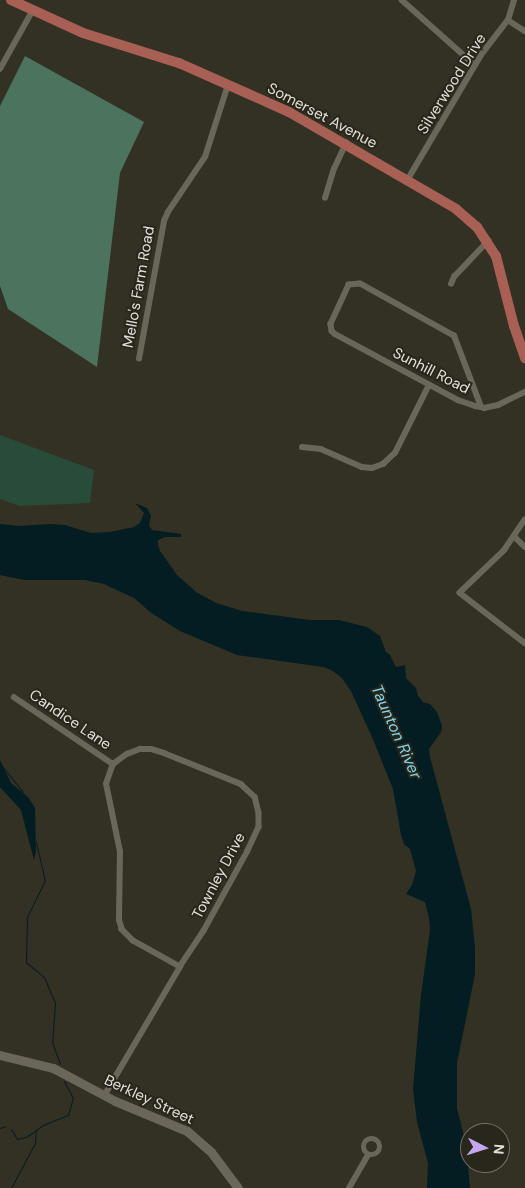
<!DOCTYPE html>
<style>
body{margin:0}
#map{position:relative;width:525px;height:1188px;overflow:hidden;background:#333024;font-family:"DM Sans",sans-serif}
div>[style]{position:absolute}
.green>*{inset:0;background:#294b39}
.forest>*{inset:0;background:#4c735d}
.water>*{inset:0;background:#031d23}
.stream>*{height:1px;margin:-0.5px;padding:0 0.5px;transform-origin:0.5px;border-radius:0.5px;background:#031d23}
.minor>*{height:5.5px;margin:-2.75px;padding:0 2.75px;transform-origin:2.75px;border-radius:2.75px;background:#6a675a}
.minor>.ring{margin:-2.75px;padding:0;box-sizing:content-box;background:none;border:5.5px solid #6a675a;border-radius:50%}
.secondary>*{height:9px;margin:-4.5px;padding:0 4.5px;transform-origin:4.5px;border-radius:4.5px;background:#6a675a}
.primary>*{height:10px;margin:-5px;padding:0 5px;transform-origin:5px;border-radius:5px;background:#a85f54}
span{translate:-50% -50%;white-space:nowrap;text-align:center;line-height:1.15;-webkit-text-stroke:4px #29261b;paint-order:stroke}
.street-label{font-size:15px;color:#e1e0d8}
.water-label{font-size:16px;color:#80d4ea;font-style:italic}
.north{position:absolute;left:460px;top:1123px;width:50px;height:50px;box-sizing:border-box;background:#29261b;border:1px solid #737067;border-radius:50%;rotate:95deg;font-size:14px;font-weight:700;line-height:20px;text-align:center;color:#e1e0d8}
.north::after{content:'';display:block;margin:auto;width:18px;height:22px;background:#c5a7f1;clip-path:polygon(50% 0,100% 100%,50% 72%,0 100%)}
</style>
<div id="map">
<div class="green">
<i style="clip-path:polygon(0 435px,94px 470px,90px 503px,19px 506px,0 499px)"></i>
</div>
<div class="forest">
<i style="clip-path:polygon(25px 56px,144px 122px,120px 173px,97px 367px,8px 309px,0 286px,0 106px)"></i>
</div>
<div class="water">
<i style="clip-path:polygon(135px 503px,147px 508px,151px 516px,149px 525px,152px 530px,181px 534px,181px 537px,165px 537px,158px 540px,158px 544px,160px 551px,177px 575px,196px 592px,216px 603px,242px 611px,310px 620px,339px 620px,367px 627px,380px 636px,386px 652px,390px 655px,396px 667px,405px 665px,406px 678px,416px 688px,418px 696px,423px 702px,430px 704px,437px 712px,442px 726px,441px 732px,429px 749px,430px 757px,471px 909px,475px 947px,475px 974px,457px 1063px,457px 1108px,466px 1145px,470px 1188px,427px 1188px,428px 1163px,417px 1122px,413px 1089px,421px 995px,430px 930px,429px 918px,425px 902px,406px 894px,412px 885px,416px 871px,410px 849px,404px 844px,401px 835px,393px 789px,372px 737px,351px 691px,341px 677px,331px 670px,323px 667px,237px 655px,180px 631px,150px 612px,134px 598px,104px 584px,85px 580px,24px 580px,0 575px,0 524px,19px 526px,50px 524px,65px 525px,91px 533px,110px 532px,134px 527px,140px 523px,144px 513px)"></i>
<i style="clip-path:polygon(0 760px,11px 783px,28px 797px,35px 808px,36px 851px,34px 860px,21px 810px,0 787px)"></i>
</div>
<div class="stream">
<i style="left:2px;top:766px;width:33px;rotate:51deg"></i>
<i style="left:36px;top:842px;width:39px;rotate:77deg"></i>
<i style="left:45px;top:880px;width:41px;rotate:115.9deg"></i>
<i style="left:27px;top:917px;width:45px;rotate:91.3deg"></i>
<i style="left:26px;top:962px;width:23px;rotate:40deg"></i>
<i style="left:44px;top:977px;width:28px;rotate:67deg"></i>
<i style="left:55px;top:1003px;width:39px;rotate:94deg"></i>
<i style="left:52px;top:1042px;width:23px;rotate:70deg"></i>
<i style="left:0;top:1128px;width:6px;rotate:-18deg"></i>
<i style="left:11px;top:1129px;width:12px;rotate:59deg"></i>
<i style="left:17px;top:1139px;width:9px;rotate:-13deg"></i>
<i style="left:26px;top:1137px;width:11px;rotate:-34deg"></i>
<i style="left:11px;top:1188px;width:51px;rotate:-61.9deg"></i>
<i style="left:35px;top:1143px;width:13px;rotate:-86deg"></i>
<i style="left:36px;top:1130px;width:9px;rotate:-36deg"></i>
<i style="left:43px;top:1125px;width:27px;rotate:-22deg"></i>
<i style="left:68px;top:1115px;width:18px;rotate:-74deg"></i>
<i style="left:73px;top:1098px;width:19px;rotate:-118deg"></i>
</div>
<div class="minor">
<i style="left:402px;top:0;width:98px;rotate:41.7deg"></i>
<i style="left:508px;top:20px;width:20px;rotate:33deg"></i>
<i style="left:0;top:69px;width:68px;rotate:-60.8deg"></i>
<i style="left:408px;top:179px;width:144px;rotate:-59.5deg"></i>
<i style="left:481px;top:55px;width:44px;rotate:-52.4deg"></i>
<i style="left:508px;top:20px;width:21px;rotate:-73deg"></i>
<i style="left:325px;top:198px;width:30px;rotate:-73deg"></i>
<i style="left:334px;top:169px;width:29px;rotate:-65deg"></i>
<i style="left:451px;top:284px;width:8px;rotate:-67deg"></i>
<i style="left:454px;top:277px;width:50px;rotate:-46.6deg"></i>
<i style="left:139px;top:359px;width:140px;rotate:-79.7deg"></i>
<i style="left:164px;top:221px;width:10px;rotate:-66deg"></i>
<i style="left:168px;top:212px;width:66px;rotate:-56.1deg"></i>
<i style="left:205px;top:157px;width:76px;rotate:-72.3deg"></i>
<i style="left:481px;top:407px;width:76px;rotate:-110.8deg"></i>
<i style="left:454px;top:336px;width:107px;rotate:-151deg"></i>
<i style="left:360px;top:284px;width:11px;rotate:175deg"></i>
<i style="left:349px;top:285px;width:43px;rotate:114.8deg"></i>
<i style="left:331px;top:324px;width:7px;rotate:82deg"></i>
<i style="left:332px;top:331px;width:4px;rotate:45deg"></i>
<i style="left:335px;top:334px;width:140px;rotate:28.2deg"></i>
<i style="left:458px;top:400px;width:18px;rotate:19deg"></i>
<i style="left:475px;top:406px;width:6px;rotate:9deg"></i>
<i style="left:481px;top:407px;width:3px;rotate:18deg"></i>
<i style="left:484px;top:408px;width:14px;rotate:-12deg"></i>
<i style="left:498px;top:405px;width:30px;rotate:-26deg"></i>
<i style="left:302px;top:447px;width:19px;rotate:6deg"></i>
<i style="left:321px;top:449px;width:45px;rotate:23.7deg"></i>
<i style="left:362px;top:467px;width:10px;rotate:6deg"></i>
<i style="left:372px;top:468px;width:12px;rotate:-20deg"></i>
<i style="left:383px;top:464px;width:16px;rotate:-43deg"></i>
<i style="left:395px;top:453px;width:76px;rotate:-63.4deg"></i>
<i style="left:525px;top:520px;width:36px;rotate:124deg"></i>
<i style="left:505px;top:550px;width:62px;rotate:136.3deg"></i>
<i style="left:460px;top:593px;width:82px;rotate:37.6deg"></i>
<i style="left:515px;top:537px;width:14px;rotate:45deg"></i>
<i style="left:14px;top:697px;width:120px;rotate:34.1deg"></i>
<i style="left:104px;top:1096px;width:150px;rotate:-59.5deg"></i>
<i style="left:180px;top:967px;width:54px;rotate:-151deg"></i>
<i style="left:133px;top:941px;width:16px;rotate:-135deg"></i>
<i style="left:122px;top:930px;width:10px;rotate:-107deg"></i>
<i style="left:119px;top:920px;width:68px;rotate:-89.2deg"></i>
<i style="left:120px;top:852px;width:69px;rotate:-101.6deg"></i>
<i style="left:106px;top:784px;width:21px;rotate:-71deg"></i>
<i style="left:113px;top:764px;width:17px;rotate:-36deg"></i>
<i style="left:127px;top:754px;width:14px;rotate:-21deg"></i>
<i style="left:140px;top:749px;width:11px"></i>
<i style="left:151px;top:749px;width:14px;rotate:17deg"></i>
<i style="left:164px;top:753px;width:83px;rotate:21.9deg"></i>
<i style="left:241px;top:784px;width:19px;rotate:43deg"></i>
<i style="left:255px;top:797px;width:16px;rotate:76deg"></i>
<i style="left:259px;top:813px;width:14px;rotate:90deg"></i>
<i style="left:259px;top:827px;width:26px;rotate:115deg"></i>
<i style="left:248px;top:851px;width:91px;rotate:118.8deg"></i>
<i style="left:204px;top:931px;width:43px;rotate:123.7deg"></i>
<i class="ring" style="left:364px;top:1139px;width:10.5px;height:10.5px"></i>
<i style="left:349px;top:1188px;width:38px;rotate:-60deg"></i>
</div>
<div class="secondary">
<i style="left:0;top:1055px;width:55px;rotate:13.8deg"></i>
<i style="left:53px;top:1068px;width:70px;rotate:28deg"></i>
<i style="left:115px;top:1101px;width:78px;rotate:22.6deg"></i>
<i style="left:187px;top:1131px;width:32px;rotate:41deg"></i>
<i style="left:211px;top:1152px;width:45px;rotate:53.1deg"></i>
</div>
<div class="primary">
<i style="left:11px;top:0;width:79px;rotate:24.6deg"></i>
<i style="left:83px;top:33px;width:101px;rotate:17.4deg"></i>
<i style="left:179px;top:63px;width:120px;rotate:24deg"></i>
<i style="left:289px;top:112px;width:193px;rotate:30.1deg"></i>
<i style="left:456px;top:209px;width:28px;rotate:41deg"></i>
<i style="left:477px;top:227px;width:35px;rotate:57deg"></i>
<i style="left:496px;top:256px;width:72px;rotate:75.6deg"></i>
<i style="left:514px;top:326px;width:34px;rotate:71deg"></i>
</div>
<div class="street-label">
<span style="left:452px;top:84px;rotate:-58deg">Silverwood Drive</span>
<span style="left:322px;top:116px;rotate:28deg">Somerset Avenue</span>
<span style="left:139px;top:287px;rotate:-80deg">Mello's Farm Road</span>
<span style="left:431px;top:371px;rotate:27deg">Sunhill Road</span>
<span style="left:70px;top:720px;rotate:34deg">Candice Lane</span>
<span style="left:219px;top:876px;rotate:-62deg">Townley Drive</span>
<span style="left:149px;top:1100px;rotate:25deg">Berkley Street</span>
</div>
<div class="water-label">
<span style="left:396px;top:732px;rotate:66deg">Taunton River</span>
</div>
<div class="north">N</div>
</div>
